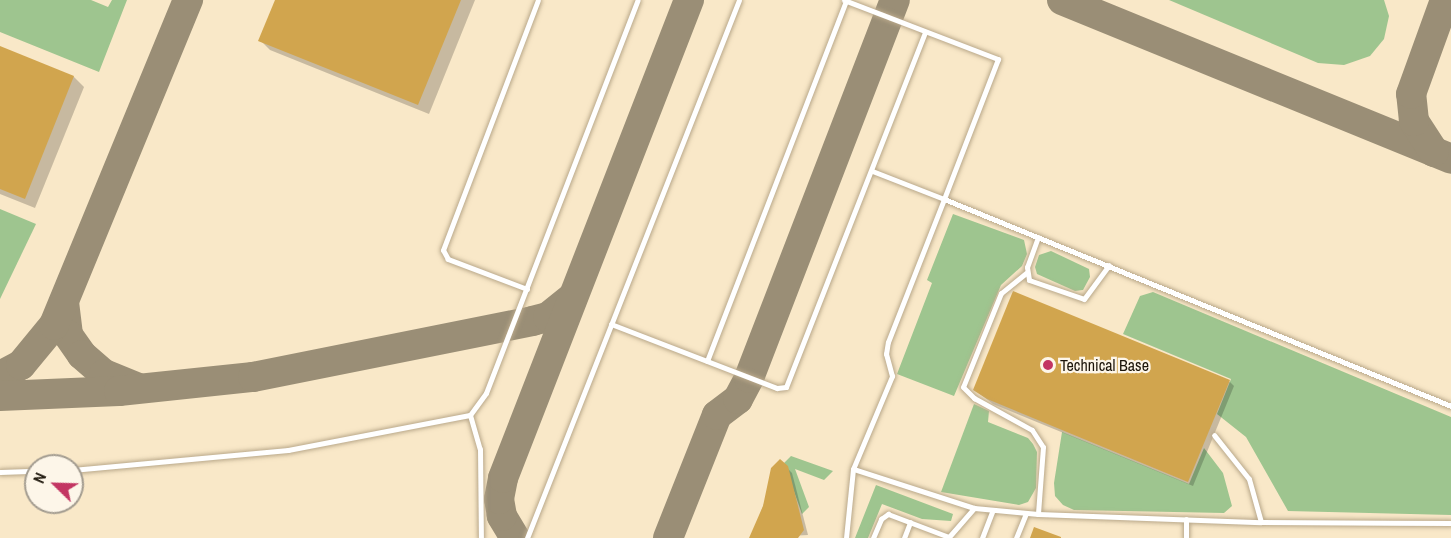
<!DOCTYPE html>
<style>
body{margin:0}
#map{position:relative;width:1451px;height:538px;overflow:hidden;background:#f9e8c8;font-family:"Archivo Narrow",sans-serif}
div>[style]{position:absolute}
.green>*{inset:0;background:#9ec58f}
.shadow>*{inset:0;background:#0003}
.taxiway>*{height:30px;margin:-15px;padding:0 15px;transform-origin:15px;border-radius:15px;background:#9a8e76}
.building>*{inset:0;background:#d1a54e}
.roads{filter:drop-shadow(0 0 2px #b9a88a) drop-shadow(0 0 2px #b9a88a)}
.service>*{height:5px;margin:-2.5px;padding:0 2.5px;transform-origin:2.5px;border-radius:2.5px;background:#fff}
.dots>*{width:16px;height:16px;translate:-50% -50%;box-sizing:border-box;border:3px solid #fdf6e9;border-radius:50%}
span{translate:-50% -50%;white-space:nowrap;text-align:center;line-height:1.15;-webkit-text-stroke:4.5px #fdf6e9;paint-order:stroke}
.poi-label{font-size:16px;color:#1c150a}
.left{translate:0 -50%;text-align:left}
.north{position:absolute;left:24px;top:454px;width:60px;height:60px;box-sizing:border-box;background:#fdf6e9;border:2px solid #a39c90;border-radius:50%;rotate:293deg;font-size:16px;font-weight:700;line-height:24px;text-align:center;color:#1c150a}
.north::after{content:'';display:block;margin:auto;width:21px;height:27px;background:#c33562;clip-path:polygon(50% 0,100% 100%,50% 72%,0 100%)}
</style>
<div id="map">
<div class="green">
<i style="clip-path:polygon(0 0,91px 0,108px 7px,112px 0,127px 0,99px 72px,0 32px)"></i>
<i style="clip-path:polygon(1169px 0,1384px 0,1389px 16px,1384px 39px,1370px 56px,1344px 65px,1318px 63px)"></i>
<i style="clip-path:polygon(0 209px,36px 224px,0 299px)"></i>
<i style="clip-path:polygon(953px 214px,1024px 240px,1027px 254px,1022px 266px,1001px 285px,954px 396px,897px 374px,932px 283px,927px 280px)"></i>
<i style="clip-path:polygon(1051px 251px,1089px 269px,1090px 277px,1083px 290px,1075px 291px,1037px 274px,1035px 267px,1039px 255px)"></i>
<i style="clip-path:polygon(1153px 292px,1451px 417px,1451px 515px,1288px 511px,1246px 437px,1217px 414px,1231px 379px,1123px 334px,1140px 296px)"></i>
<i style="clip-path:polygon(974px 404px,989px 411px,988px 422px,1028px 438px,1033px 444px,1037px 452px,1036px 488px,1028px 502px,1019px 505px,941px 492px)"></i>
<i style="clip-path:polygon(1062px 432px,1189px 484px,1204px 448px,1223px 473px,1232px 506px,1224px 513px,1074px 510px,1063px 505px,1055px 496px,1054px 483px)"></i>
<i style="clip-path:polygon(791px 456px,833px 471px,824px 480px,795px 469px,809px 507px,802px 514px,784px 463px)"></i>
<i style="clip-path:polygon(876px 485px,953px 514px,951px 521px,922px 519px,882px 504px,868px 538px,855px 538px)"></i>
</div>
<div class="shadow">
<i style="clip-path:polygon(276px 0,475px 0,429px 114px,270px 50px,260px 40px)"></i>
<i style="clip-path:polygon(0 47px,74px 77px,84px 87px,35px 208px,0 194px)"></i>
<i style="clip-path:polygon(1229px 381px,1234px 386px,1193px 486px,993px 404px,974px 389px)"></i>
<i style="clip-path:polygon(780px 461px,792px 473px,808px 535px,751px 538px)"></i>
</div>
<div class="taxiway">
<i style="left:1062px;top:0;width:420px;rotate:22.2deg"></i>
<i style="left:1434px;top:152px;width:37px;rotate:-123deg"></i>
<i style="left:1414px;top:121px;width:27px;rotate:-96deg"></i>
<i style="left:1411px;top:94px;width:100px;rotate:-70.1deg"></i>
<i style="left:64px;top:302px;width:33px;rotate:83deg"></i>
<i style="left:68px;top:335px;width:24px;rotate:55deg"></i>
<i style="left:82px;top:355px;width:29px;rotate:41deg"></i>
<i style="left:104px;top:374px;width:35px;rotate:22deg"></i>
<i style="left:0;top:376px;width:24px;rotate:-28deg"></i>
<i style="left:21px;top:365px;width:52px;rotate:-50.5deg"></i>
<i style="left:54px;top:325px;width:352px;rotate:-67.6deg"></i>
<i style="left:0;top:396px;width:119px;rotate:-2.4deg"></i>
<i style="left:119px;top:391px;width:135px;rotate:-6deg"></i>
<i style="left:253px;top:377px;width:285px;rotate:-11.3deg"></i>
<i style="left:532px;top:321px;width:16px;rotate:-14deg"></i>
<i style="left:548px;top:317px;width:32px;rotate:-39deg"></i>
<i style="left:515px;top:538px;width:26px;rotate:-121deg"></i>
<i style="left:502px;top:516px;width:17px;rotate:-100deg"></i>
<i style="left:499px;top:499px;width:21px;rotate:-79deg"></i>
<i style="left:503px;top:478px;width:513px;rotate:-68.74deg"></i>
<i style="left:668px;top:538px;width:132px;rotate:-68.3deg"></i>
<i style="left:717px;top:415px;width:26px;rotate:-37deg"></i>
<i style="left:738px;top:399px;width:24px;rotate:-62deg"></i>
<i style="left:749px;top:378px;width:405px;rotate:-68.9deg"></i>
</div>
<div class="building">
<i style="clip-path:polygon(275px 0,461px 0,418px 105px,258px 41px)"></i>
<i style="clip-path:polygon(0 46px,74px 76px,25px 199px,0 189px)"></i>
<i style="clip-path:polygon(1013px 291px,1230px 380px,1188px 482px,987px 399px,973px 390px)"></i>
<i style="clip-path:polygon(780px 459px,788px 466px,804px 530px,798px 538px,749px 538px,763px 506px,771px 468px)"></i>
<i style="clip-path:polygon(1034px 527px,1061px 537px,1061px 538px,1030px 538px)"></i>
</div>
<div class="roads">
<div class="service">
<i style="left:844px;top:0;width:165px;rotate:21deg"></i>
<i style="left:998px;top:59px;width:150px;rotate:111.1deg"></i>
<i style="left:944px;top:199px;width:77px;rotate:-158.7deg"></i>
<i style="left:1038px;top:237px;width:32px;rotate:110deg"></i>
<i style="left:1027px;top:267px;width:13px;rotate:81deg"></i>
<i style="left:1029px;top:280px;width:58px;rotate:19.1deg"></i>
<i style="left:1084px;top:299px;width:42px;rotate:-53.7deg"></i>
<i style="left:1026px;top:273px;width:32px;rotate:141deg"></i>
<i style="left:1001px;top:293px;width:101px;rotate:112deg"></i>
<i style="left:963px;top:387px;width:16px;rotate:45deg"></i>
<i style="left:974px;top:398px;width:66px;rotate:28.9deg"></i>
<i style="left:1032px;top:430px;width:20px;rotate:57deg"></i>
<i style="left:1043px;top:447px;width:67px;rotate:94.3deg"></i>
<i style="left:1038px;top:514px;width:64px;rotate:-174.6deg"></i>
<i style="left:974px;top:508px;width:127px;rotate:-162.1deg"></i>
<i style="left:853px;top:469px;width:101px;rotate:-67.2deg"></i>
<i style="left:892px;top:376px;width:23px;rotate:-105deg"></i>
<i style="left:886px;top:354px;width:12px;rotate:-81deg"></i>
<i style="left:888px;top:342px;width:154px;rotate:-68.6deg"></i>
<i style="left:944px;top:199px;width:548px;rotate:22.21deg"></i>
<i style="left:527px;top:289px;width:85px;rotate:-159.2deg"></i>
<i style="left:448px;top:259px;width:10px;rotate:-119deg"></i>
<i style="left:443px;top:250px;width:267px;rotate:-69.2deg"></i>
<i style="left:611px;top:324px;width:178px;rotate:21.1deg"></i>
<i style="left:777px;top:388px;width:9px;rotate:-6deg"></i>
<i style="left:786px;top:387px;width:380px;rotate:-68.6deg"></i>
<i style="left:707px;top:361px;width:386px;rotate:-68.9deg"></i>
<i style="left:470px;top:415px;width:35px;rotate:74deg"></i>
<i style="left:480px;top:449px;width:89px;rotate:89.4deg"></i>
<i style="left:72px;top:470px;width:217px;rotate:-5.3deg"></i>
<i style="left:288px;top:450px;width:185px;rotate:-10.9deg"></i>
<i style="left:470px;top:415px;width:27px;rotate:-54deg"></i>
<i style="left:486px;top:393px;width:421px;rotate:-68.9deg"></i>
<i style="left:0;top:472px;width:36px;rotate:-2deg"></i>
<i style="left:1038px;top:514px;width:223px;rotate:2.1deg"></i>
<i style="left:1261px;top:522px;width:45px;rotate:-105.6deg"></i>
<i style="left:1249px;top:479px;width:56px;rotate:-128.5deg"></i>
<i style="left:1186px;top:519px;width:19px;rotate:90deg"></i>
<i style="left:1261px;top:522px;width:190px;rotate:0.3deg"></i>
<i style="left:527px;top:538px;width:578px;rotate:-68.49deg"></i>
<i style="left:846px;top:538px;width:69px;rotate:-84.2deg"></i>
<i style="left:873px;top:538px;width:21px;rotate:-67deg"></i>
<i style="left:881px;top:519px;width:9px;rotate:-36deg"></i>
<i style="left:888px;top:514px;width:65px;rotate:20.7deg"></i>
<i style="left:904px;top:538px;width:17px;rotate:-69deg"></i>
<i style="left:948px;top:538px;width:40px;rotate:-49deg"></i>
<i style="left:982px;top:538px;width:30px;rotate:-69deg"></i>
<i style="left:1016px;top:538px;width:27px;rotate:-68deg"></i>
</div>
</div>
<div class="dots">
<i style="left:1048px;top:365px;background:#c33562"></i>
</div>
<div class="poi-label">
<span class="left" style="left:1060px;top:365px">Technical Base</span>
</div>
<div class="north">N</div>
</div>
